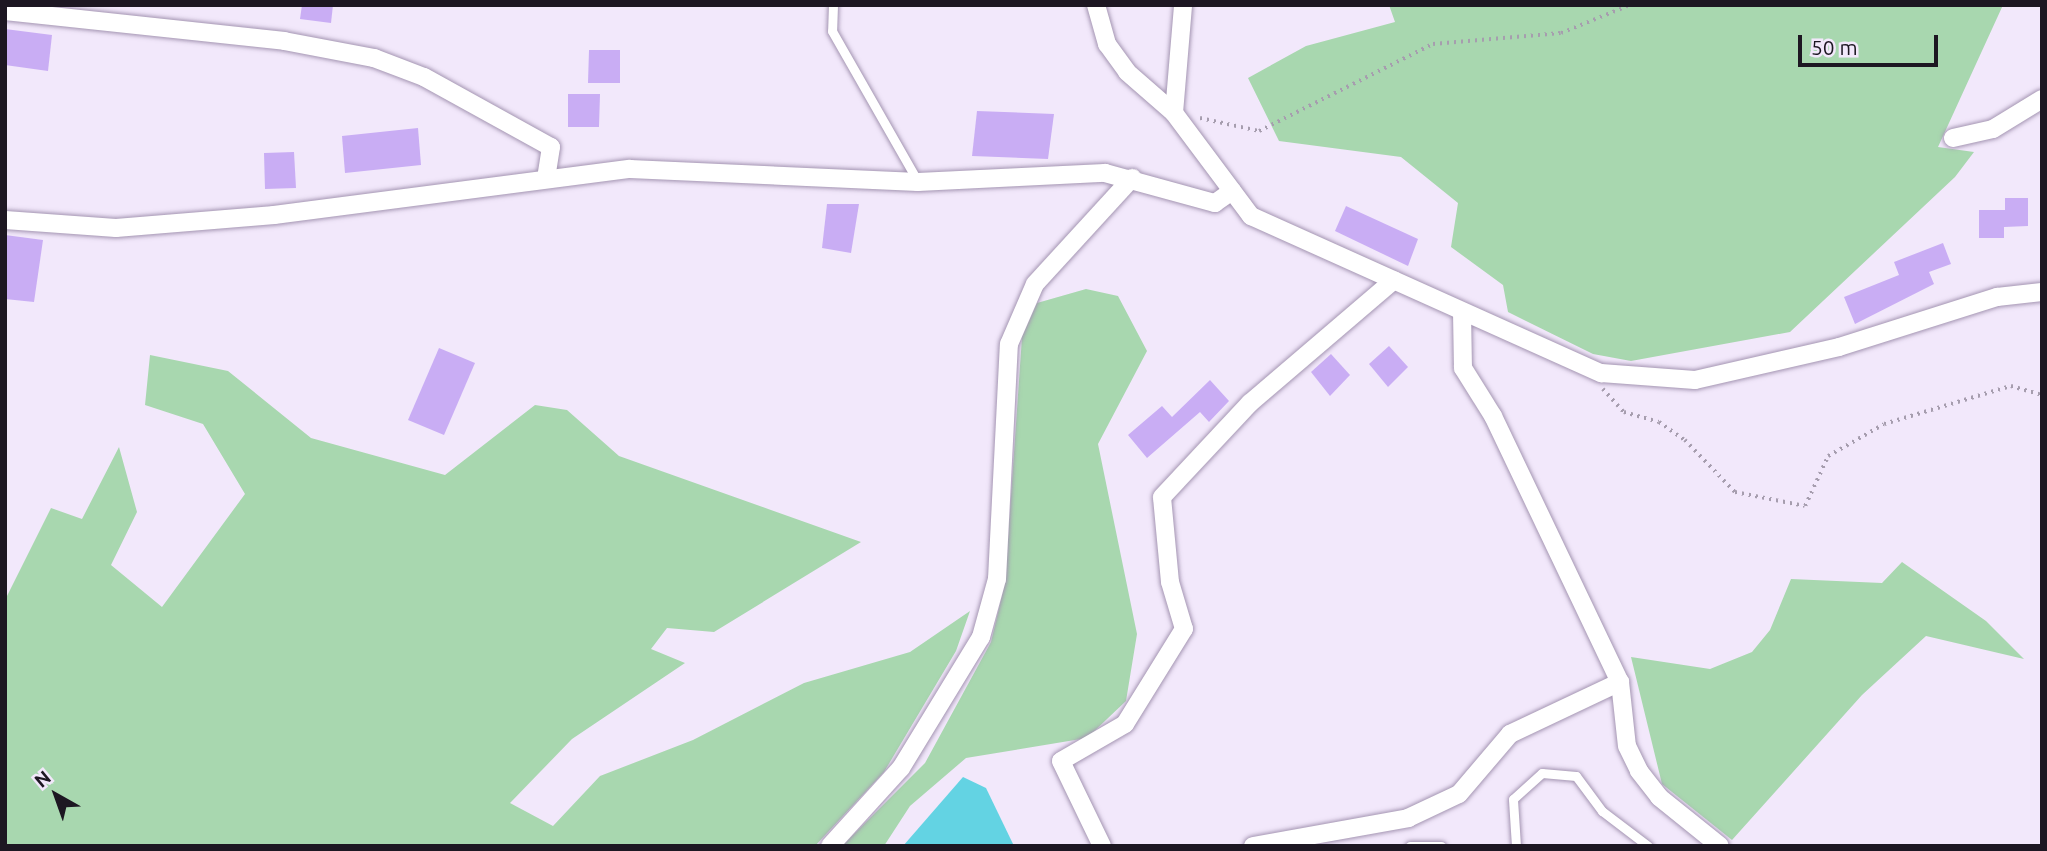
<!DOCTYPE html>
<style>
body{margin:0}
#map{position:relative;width:2047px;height:851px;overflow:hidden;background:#f2e8fb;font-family:Ubuntu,sans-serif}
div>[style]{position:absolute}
.green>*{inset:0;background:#a8d7af}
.water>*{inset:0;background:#63d3e3}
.building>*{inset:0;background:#c9adf4}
.path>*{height:3.5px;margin-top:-1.75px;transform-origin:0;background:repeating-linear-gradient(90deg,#a69dae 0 2px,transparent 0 7px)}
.roads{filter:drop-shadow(0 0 2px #a495b2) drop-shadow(0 0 2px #a495b2)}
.lane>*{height:9px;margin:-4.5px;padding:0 4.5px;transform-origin:4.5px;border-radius:4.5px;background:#fff}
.street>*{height:18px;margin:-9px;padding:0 9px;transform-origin:9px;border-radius:9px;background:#fff}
span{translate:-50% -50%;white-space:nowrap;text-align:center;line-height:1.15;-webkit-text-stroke:5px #f2e8fb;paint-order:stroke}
.frame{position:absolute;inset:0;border:7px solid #1d1722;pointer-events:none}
.north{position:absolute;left:21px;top:760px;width:70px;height:70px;-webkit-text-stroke:5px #f2e8fb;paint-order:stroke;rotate:320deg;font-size:19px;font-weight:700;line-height:28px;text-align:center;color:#1d1722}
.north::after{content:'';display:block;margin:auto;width:24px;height:32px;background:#1d1722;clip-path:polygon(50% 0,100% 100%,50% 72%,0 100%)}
.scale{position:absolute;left:1798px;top:35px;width:140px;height:32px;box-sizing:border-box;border:4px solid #1d1722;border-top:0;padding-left:9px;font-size:21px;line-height:24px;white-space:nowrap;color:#1d1722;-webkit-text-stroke:5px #f2e8fb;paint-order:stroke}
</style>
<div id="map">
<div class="green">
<i style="clip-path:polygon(1389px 5px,2003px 5px,1938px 147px,1974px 152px,1955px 177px,1790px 332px,1631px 361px,1593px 354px,1508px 312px,1503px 285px,1451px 247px,1458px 203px,1401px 157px,1279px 141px,1248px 78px,1306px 46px,1395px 22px)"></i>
<i style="clip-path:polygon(1086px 289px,1118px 296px,1147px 351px,1098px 444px,1137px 634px,1126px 701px,1087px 738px,966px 758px,910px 806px,884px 846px,842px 846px,925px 763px,991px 642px,1005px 583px,1022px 337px,1037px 303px)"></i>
<i style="clip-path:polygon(150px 355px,228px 371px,311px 438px,445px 475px,535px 405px,567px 410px,619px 456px,861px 542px,714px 632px,667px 628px,651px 649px,685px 663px,572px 739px,510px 803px,553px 826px,600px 776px,693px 740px,804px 683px,910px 652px,970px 611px,956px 651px,884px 772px,815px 846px,5px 846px,5px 600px,51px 508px,82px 519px,119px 447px,137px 512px,111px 565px,162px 607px,245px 494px,203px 424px,145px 405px)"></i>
<i style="clip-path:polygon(1902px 562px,1986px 621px,2024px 659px,1926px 636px,1862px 695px,1732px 840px,1662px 784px,1631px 657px,1710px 669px,1752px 652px,1770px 630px,1791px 579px,1882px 583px)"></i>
</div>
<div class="water">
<i style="clip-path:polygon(963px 777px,986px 788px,1014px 846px,903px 846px)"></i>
</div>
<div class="building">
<i style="clip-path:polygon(302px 5px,333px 5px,331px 23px,300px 19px)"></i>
<i style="clip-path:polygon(5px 29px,52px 35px,48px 71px,5px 65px)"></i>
<i style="clip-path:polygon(589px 50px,620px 50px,620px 83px,588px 83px)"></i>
<i style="clip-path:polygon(568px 94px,600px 94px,599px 127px,568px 127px)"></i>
<i style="clip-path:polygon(977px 111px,1054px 114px,1048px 159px,972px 156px)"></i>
<i style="clip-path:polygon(418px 128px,421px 165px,345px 173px,342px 136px)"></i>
<i style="clip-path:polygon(294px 152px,296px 188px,265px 189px,264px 153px)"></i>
<i style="clip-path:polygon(2005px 198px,2028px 198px,2028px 226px,2004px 227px,2004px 238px,1979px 238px,1979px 210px,2005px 210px)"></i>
<i style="clip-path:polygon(827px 204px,859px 204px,851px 253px,822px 248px)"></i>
<i style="clip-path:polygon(1346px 206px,1418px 239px,1408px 266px,1335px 231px)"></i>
<i style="clip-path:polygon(5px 235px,43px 240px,34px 302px,5px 299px)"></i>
<i style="clip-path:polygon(1943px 243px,1951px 264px,1929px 272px,1934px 284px,1855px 324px,1844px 297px,1899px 275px,1894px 262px)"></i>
<i style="clip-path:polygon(1389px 346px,1408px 367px,1388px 387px,1369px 364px)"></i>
<i style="clip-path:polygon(439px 348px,475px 363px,444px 435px,408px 420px)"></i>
<i style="clip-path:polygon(1331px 354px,1350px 375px,1330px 396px,1311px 372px)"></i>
<i style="clip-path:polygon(1210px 380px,1229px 401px,1209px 422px,1200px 412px,1147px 458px,1128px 435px,1162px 406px,1172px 417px)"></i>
</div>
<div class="path">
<i style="left:1200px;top:118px;width:60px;rotate:12.4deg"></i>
<i style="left:1259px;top:131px;width:195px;rotate:-26.6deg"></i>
<i style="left:1433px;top:44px;width:128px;rotate:-4.9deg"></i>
<i style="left:1561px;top:33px;width:74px;rotate:-22.1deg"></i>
<i style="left:1603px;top:389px;width:31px;rotate:48deg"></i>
<i style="left:1624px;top:412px;width:36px;rotate:16deg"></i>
<i style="left:1659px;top:422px;width:32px;rotate:35deg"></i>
<i style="left:1685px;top:440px;width:72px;rotate:46.1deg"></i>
<i style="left:1735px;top:492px;width:71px;rotate:11.3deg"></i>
<i style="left:1805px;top:506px;width:55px;rotate:-65.3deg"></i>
<i style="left:1828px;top:456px;width:64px;rotate:-29.7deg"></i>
<i style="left:1884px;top:424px;width:133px;rotate:-16.7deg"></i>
<i style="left:2011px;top:386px;width:32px;rotate:16deg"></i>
</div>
<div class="roads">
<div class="lane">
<i style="left:833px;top:5px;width:26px;rotate:92deg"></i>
<i style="left:832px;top:31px;width:174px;rotate:60.3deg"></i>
<i style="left:1410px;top:846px;width:31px"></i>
<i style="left:1516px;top:846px;width:47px;rotate:-93.7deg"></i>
<i style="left:1513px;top:799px;width:39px;rotate:-42deg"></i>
<i style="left:1542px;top:773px;width:34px;rotate:5deg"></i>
<i style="left:1576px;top:776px;width:44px;rotate:53.4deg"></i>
<i style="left:1602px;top:811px;width:58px;rotate:37.3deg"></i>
</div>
<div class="street">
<i style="left:1096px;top:5px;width:41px;rotate:74.2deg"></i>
<i style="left:1107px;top:44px;width:34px;rotate:54deg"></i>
<i style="left:1127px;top:72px;width:62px;rotate:41.1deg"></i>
<i style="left:1174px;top:113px;width:129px;rotate:53.2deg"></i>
<i style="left:1251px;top:216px;width:384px;rotate:24.2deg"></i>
<i style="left:1601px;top:373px;width:94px;rotate:4.3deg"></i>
<i style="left:1695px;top:380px;width:148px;rotate:-12.9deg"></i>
<i style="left:1839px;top:347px;width:166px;rotate:-17.6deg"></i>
<i style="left:1997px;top:297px;width:45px;rotate:-6.3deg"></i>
<i style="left:5px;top:11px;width:281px;rotate:6.1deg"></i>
<i style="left:284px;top:41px;width:92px;rotate:10.7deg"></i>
<i style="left:374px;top:58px;width:53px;rotate:20.8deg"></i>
<i style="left:424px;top:77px;width:145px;rotate:28.9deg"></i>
<i style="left:551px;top:147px;width:30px;rotate:99deg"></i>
<i style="left:1174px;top:113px;width:108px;rotate:-85.2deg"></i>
<i style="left:1953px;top:138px;width:41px;rotate:-12.7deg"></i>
<i style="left:1993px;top:129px;width:57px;rotate:-31.5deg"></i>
<i style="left:5px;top:220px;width:111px;rotate:4.1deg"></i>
<i style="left:116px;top:228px;width:159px;rotate:-4.7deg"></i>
<i style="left:274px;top:215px;width:359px;rotate:-7.4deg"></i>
<i style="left:630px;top:169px;width:288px;rotate:2.6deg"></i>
<i style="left:918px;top:182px;width:187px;rotate:-2.8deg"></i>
<i style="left:1105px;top:173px;width:114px;rotate:15.3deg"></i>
<i style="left:1215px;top:203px;width:21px;rotate:-35deg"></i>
<i style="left:1462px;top:312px;width:56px;rotate:89deg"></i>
<i style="left:1463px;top:368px;width:57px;rotate:58deg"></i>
<i style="left:1493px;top:416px;width:295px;rotate:64.5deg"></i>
<i style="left:1620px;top:682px;width:64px;rotate:83.8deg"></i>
<i style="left:1627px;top:746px;width:28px;rotate:64deg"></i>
<i style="left:1639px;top:771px;width:33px;rotate:52deg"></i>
<i style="left:1659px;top:797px;width:78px;rotate:38.8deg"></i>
<i style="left:830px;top:846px;width:105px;rotate:-47.7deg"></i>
<i style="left:901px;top:768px;width:153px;rotate:-58.6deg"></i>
<i style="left:981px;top:637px;width:60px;rotate:-74.6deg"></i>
<i style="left:997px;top:579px;width:235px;rotate:-87.1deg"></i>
<i style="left:1009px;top:344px;width:65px;rotate:-66.6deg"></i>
<i style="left:1035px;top:284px;width:144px;rotate:-47.5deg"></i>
<i style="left:1102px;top:846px;width:94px;rotate:-115.8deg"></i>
<i style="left:1061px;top:761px;width:74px;rotate:-30deg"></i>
<i style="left:1125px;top:724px;width:112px;rotate:-58.2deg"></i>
<i style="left:1184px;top:629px;width:49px;rotate:-106.6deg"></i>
<i style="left:1170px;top:582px;width:85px;rotate:-95.4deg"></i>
<i style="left:1162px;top:497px;width:129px;rotate:-46.9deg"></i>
<i style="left:1250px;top:403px;width:189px;rotate:-40.5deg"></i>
<i style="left:1253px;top:846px;width:158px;rotate:-10.2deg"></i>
<i style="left:1408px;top:818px;width:56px;rotate:-25.2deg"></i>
<i style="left:1459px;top:794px;width:79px;rotate:-49.6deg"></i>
<i style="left:1510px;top:734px;width:122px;rotate:-25.3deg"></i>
</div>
</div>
<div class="frame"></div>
<div class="north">N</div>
<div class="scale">50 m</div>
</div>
